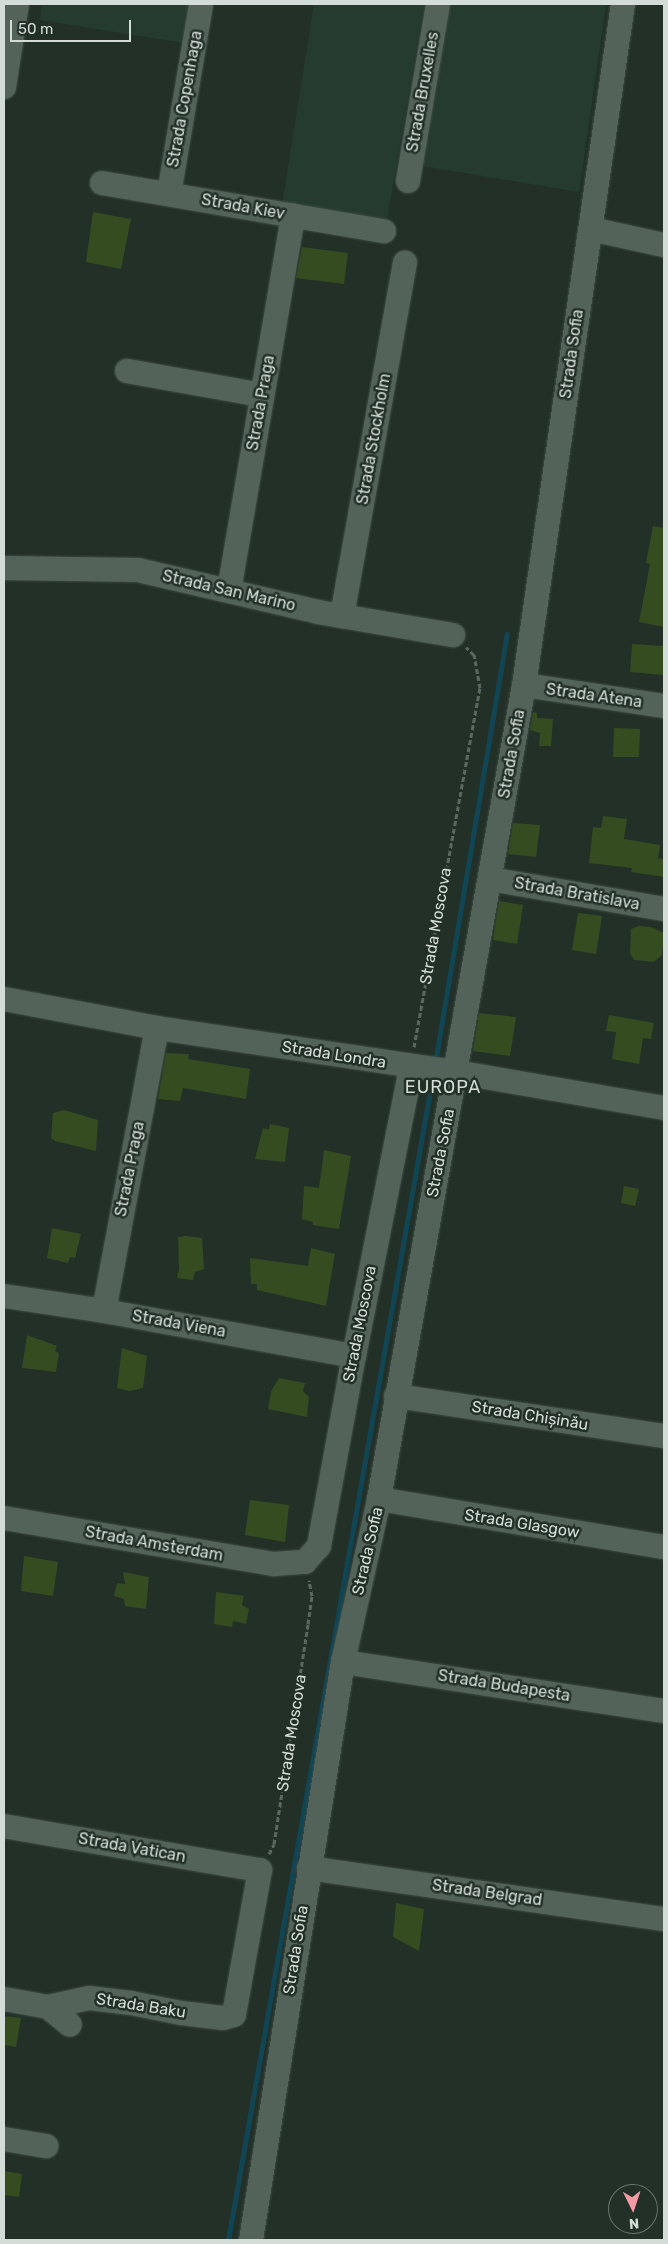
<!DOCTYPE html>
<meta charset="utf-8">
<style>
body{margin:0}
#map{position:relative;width:668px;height:2244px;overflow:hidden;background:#223028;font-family:Rubik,sans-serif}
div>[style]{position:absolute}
.built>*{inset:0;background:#263b30}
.stream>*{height:5px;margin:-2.5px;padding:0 2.5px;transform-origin:2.5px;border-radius:2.5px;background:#114554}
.building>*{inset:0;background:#354c20}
.path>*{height:3px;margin-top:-1.5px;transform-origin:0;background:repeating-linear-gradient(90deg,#5b6760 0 5px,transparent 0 7.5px)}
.roads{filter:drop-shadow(0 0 1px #3e4b44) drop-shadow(0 0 1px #3e4b44)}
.minor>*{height:24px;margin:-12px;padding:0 12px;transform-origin:12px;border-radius:12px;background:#53635a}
span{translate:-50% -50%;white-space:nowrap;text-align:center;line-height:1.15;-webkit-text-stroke:5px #223028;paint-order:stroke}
.street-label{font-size:16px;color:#d3dcd7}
.neighbourhood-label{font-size:18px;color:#d3dcd7;letter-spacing:1px}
.frame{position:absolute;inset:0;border:5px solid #d3dcd7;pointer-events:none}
.north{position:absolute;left:608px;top:2184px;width:50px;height:50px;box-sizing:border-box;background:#223028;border:1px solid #69756e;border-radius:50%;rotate:176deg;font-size:14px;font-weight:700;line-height:20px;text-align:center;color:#d3dcd7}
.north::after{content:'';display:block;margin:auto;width:18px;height:22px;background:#f49aa4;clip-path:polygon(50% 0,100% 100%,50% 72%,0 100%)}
.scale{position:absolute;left:10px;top:20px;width:121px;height:22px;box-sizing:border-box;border:2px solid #d3dcd7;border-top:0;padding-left:6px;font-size:15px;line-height:18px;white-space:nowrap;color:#d3dcd7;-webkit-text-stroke:4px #223028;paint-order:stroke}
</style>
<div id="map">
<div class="built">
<i style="clip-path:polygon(42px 4px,196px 4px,190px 44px,40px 20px)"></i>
<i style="clip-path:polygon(314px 4px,424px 4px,387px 220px,282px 205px)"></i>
<i style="clip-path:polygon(446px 4px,606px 4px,579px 192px,423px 166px)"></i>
</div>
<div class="stream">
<i style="left:435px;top:1063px;width:435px;rotate:-80.5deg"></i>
<i style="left:228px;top:2240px;width:1184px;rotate:-80.03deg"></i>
</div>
<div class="building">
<i style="clip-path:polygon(93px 212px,131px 219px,121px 269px,86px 262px)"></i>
<i style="clip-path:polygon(302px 247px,348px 253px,344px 284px,296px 278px)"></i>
<i style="clip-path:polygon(653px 526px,664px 528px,664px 627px,639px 622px,650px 564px,646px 563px)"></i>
<i style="clip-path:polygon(632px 644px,664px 646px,664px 675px,630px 672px)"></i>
<i style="clip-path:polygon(533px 712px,537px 713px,537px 718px,553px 719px,551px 746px,539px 746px,540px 733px,530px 730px)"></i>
<i style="clip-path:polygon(614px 728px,640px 729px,639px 757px,613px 757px)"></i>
<i style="clip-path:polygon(603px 816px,627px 819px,624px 839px,660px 845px,658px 858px,664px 859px,664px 877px,631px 872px,632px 868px,589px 863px,593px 827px,601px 828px)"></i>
<i style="clip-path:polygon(513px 823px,540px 825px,536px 857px,508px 854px)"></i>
<i style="clip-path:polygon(499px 901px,523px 905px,517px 944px,493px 940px)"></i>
<i style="clip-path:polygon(578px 913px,602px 916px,596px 954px,572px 950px)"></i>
<i style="clip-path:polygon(639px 926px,651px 927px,664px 933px,662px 955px,654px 962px,634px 960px,630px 953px,631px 929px)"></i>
<i style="clip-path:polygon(479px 1013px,516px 1017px,510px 1056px,473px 1051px)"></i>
<i style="clip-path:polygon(609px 1015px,654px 1023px,651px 1039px,643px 1038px,639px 1064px,612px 1059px,616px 1032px,606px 1031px)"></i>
<i style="clip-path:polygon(166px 1053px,189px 1054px,188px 1059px,250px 1069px,246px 1099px,183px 1088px,180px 1101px,158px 1099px)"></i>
<i style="clip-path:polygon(64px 1110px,98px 1120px,96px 1151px,55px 1141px,51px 1138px,53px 1113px)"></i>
<i style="clip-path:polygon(270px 1124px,289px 1128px,285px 1162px,255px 1159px,263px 1128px,269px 1130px)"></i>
<i style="clip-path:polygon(324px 1150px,351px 1156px,339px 1229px,313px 1225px,313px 1222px,302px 1219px,304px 1186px,319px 1188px)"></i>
<i style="clip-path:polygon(624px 1186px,639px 1189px,635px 1206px,621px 1203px)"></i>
<i style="clip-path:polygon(52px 1228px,81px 1234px,75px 1258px,70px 1257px,68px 1263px,47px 1258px)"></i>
<i style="clip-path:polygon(186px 1236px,202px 1238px,204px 1269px,195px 1272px,193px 1280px,177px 1278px,179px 1269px,178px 1237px)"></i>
<i style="clip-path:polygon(311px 1248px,335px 1254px,326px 1306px,257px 1290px,257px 1284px,251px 1284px,250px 1258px,308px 1266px)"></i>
<i style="clip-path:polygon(27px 1335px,57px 1346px,55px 1351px,59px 1353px,56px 1372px,22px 1368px)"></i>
<i style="clip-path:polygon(122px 1348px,147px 1356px,143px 1388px,129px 1391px,117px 1388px)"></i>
<i style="clip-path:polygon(279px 1378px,305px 1383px,303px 1391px,309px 1397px,307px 1417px,268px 1409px,271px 1391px)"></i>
<i style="clip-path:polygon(250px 1500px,289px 1505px,285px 1542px,245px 1535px)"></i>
<i style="clip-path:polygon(24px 1556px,58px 1562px,53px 1596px,21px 1591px)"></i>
<i style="clip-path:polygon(123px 1572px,149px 1577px,146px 1609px,125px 1606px,124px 1599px,114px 1596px,117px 1583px,125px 1584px)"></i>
<i style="clip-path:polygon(216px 1592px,244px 1596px,242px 1605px,249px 1609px,246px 1624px,233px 1621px,232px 1627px,214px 1624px)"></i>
<i style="clip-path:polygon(396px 1903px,424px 1909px,419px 1951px,393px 1937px)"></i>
<i style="clip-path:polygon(4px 2016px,21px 2018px,16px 2047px,4px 2045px)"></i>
<i style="clip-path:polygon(4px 2171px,22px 2174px,19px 2197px,4px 2195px)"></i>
</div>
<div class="path">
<i style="left:414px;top:1047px;width:365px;rotate:-79.6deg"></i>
<i style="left:480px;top:688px;width:34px;rotate:-100deg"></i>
<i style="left:474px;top:655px;width:11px;rotate:-135deg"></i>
<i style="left:269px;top:1854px;width:11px;rotate:-63deg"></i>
<i style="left:274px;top:1844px;width:223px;rotate:-81.2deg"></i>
<i style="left:308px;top:1624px;width:28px;rotate:-82deg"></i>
<i style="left:312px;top:1596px;width:16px;rotate:-101deg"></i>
</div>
<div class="roads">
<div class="minor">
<i style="left:4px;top:87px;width:84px;rotate:-81.1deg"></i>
<i style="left:408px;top:181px;width:180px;rotate:-80.4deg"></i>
<i style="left:102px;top:183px;width:286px;rotate:9.7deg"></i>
<i style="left:169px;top:194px;width:193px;rotate:-80.4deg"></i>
<i style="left:591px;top:229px;width:75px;rotate:12.4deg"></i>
<i style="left:127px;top:371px;width:137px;rotate:10.1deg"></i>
<i style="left:4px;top:568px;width:134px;rotate:0.9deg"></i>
<i style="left:138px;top:570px;width:185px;rotate:13.1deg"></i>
<i style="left:318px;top:612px;width:137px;rotate:9.7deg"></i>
<i style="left:229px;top:591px;width:381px;rotate:-80.3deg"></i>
<i style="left:342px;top:616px;width:359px;rotate:-79.9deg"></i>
<i style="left:524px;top:685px;width:142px;rotate:8.5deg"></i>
<i style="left:490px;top:879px;width:177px;rotate:9.8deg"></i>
<i style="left:4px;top:999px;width:156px;rotate:10.7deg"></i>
<i style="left:157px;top:1028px;width:302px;rotate:8.4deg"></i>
<i style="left:456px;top:1072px;width:211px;rotate:9.8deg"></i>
<i style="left:4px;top:1296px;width:101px;rotate:8.5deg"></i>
<i style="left:104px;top:1311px;width:254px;rotate:10.2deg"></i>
<i style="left:104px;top:1311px;width:288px;rotate:-79.4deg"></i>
<i style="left:396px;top:1396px;width:271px;rotate:8.5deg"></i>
<i style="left:379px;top:1499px;width:289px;rotate:9.6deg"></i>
<i style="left:4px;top:1518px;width:274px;rotate:9.7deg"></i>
<i style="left:274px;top:1564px;width:31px;rotate:-4deg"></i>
<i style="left:305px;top:1562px;width:21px;rotate:-49deg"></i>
<i style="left:319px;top:1546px;width:193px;rotate:-79.6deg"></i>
<i style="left:354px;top:1356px;width:295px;rotate:-78.8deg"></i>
<i style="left:343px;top:1662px;width:325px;rotate:8.7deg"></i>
<i style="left:4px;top:1826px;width:260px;rotate:9.8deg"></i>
<i style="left:260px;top:1870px;width:147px;rotate:100.2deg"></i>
<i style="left:234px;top:2015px;width:11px;rotate:165deg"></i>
<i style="left:223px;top:2018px;width:42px;rotate:-173.2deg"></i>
<i style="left:181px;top:2013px;width:51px;rotate:-168.7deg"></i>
<i style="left:131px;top:2003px;width:42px;rotate:-173.2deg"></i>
<i style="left:89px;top:1998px;width:42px;rotate:167.6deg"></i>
<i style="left:309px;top:1868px;width:359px;rotate:8.2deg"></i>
<i style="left:4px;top:1999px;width:45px;rotate:10.3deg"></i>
<i style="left:48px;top:2007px;width:28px;rotate:39deg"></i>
<i style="left:4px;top:2139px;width:43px;rotate:9.5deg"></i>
<i style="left:251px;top:2240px;width:585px;rotate:-80.96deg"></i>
<i style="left:343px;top:1662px;width:167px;rotate:-77.5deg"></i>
<i style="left:379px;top:1499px;width:827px;rotate:-79.9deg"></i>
<i style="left:524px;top:685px;width:688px;rotate:-81.73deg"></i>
</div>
</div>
<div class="street-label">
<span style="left:423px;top:92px;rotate:-80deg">Strada Bruxelles</span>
<span style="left:185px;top:99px;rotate:-80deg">Strada Copenhaga</span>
<span style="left:243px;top:207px;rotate:10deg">Strada Kiev</span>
<span style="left:572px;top:354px;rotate:-82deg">Strada Sofia</span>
<span style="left:261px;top:403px;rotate:-80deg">Strada Praga</span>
<span style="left:374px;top:439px;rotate:-80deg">Strada Stockholm</span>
<span style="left:229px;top:591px;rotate:13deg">Strada San Marino</span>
<span style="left:594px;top:696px;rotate:8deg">Strada Atena</span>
<span style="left:512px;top:754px;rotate:-80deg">Strada Sofia</span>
<span style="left:577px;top:894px;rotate:10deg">Strada Bratislava</span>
<span style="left:436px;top:926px;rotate:-80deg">Strada Moscova</span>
<span style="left:334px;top:1055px;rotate:9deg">Strada Londra</span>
<span style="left:441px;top:1153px;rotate:-79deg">Strada Sofia</span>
<span style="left:130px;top:1169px;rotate:-79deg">Strada Praga</span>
<span style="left:179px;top:1324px;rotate:10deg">Strada Viena</span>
<span style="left:360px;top:1324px;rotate:-79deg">Strada Moscova</span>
<span style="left:530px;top:1416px;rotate:9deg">Strada Chișinău</span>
<span style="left:522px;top:1524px;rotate:9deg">Strada Glasgow</span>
<span style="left:154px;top:1544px;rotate:10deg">Strada Amsterdam</span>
<span style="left:368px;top:1551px;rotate:-77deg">Strada Sofia</span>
<span style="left:504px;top:1686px;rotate:9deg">Strada Budapesta</span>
<span style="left:292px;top:1733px;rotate:-81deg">Strada Moscova</span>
<span style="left:132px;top:1848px;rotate:10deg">Strada Vatican</span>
<span style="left:487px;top:1893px;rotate:8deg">Strada Belgrad</span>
<span style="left:296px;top:1950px;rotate:-81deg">Strada Sofia</span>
<span style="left:141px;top:2006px;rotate:9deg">Strada Baku</span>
</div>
<div class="neighbourhood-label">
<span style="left:443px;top:1087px">EUROPA</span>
</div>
<div class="frame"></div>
<div class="north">N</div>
<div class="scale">50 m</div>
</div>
